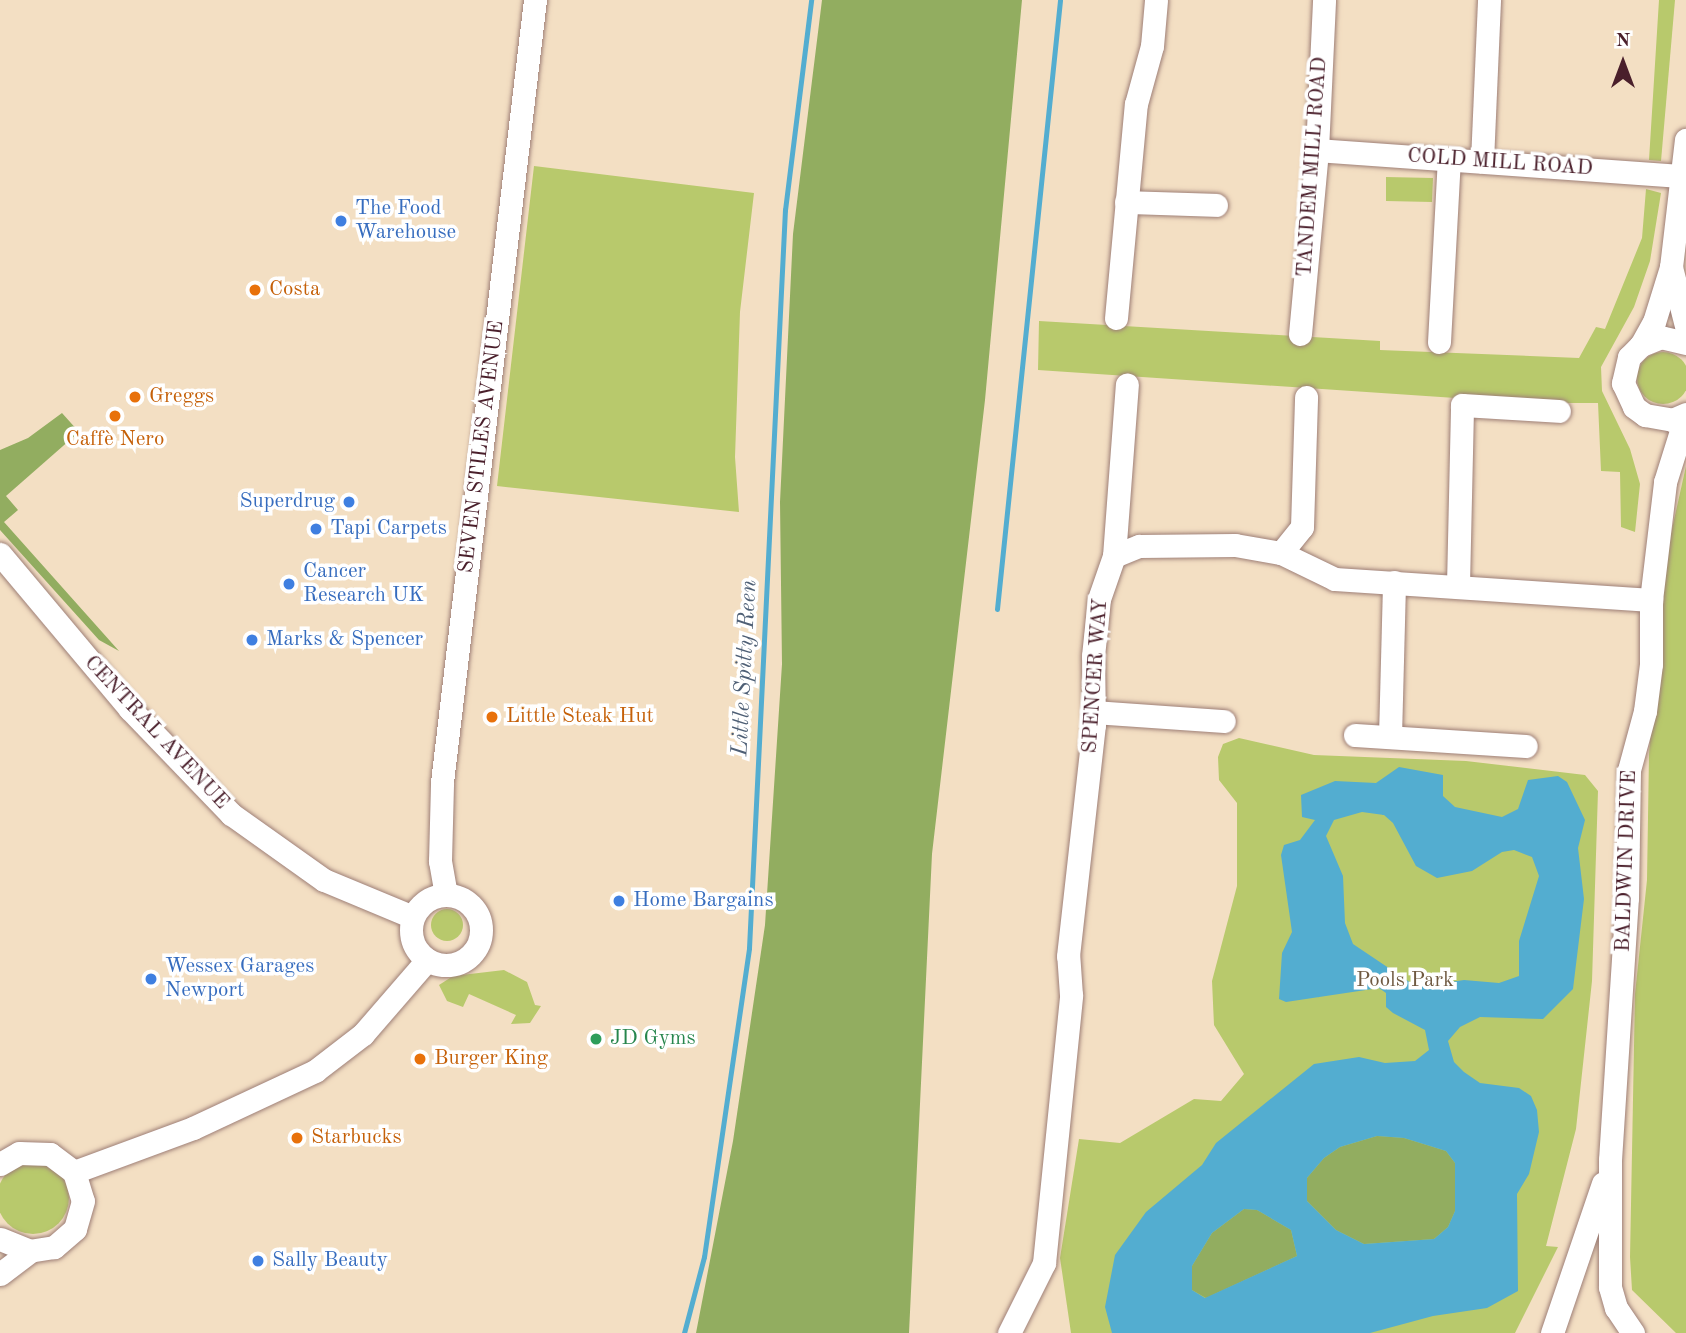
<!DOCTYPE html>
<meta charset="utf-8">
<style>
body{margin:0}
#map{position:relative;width:1686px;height:1333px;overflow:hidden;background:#f3dfc3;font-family:"Old Standard TT",serif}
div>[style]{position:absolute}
.green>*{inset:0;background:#b8c96c}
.round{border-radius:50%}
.forest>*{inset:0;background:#92ad60}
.water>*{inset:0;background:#53add0}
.stream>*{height:5px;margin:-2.5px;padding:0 2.5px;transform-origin:2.5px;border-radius:2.5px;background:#53add0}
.roads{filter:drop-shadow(0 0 2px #9e7f77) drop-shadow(0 0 2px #9e7f77)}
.minor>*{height:23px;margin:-11.5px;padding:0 11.5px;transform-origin:11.5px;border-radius:11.5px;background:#fff}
.minor>.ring{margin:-11.5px;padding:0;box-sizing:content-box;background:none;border:23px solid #fff;border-radius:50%}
.dots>*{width:19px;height:19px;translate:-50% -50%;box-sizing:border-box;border:4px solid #fff;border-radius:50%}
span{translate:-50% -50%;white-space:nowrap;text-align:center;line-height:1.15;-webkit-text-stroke:7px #fff;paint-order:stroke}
.street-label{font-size:21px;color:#4a1f2b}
.shop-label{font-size:21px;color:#366cbe}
.left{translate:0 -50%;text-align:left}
.right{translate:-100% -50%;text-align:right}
.food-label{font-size:21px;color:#c56008}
.park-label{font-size:21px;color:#705a42}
.leisure-label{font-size:21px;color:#27864d}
.water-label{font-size:23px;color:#4e5f75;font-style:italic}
.north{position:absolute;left:1588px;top:28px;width:70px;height:70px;-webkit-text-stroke:5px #fff;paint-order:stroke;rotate:0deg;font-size:19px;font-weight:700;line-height:28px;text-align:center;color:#4a1f2b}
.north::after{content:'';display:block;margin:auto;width:24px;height:32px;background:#4a1f2b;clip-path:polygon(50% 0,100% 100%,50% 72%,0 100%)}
</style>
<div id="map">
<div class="green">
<i style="clip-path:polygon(1659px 0,1675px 0,1661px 161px,1649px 160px)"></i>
<i style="clip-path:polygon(534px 166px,754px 193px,740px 312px,735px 457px,739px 512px,497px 486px)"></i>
<i style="clip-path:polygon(1386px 177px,1433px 178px,1432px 202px,1386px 201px)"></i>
<i style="clip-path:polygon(1646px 189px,1661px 193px,1650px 261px,1634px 307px,1601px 367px,1602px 391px,1630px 449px,1640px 484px,1635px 532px,1621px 527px,1620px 472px,1601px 471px,1598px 403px,1531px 403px,1038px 370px,1039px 321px,1380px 341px,1380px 350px,1579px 358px,1596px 327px,1605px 329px,1642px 238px)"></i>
<i class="round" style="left:1637px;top:352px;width:52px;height:52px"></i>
<i style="clip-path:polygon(1686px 466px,1686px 1333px,1676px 1333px,1632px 1290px,1630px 1257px,1635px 994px,1647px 880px,1649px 755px,1662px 574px)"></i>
<i style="clip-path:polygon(1239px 738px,1314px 755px,1466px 761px,1585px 775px,1598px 791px,1592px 981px,1576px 1129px,1546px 1246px,1558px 1247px,1515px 1333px,1071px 1333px,1060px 1258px,1079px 1139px,1120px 1143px,1194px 1099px,1221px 1101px,1244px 1074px,1214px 1025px,1212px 981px,1237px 886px,1237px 803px,1219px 780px,1218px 757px,1223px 744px)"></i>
<i class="round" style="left:431px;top:909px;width:32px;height:32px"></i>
<i style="clip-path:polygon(504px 970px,527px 982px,535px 1005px,541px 1006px,530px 1023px,511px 1024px,516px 1015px,469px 994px,463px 1007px,447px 1001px,439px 985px,453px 976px)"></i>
<i class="round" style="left:-3px;top:1162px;width:72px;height:72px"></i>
</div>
<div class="forest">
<i style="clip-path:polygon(822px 0,1022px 0,985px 400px,932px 854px,909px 1333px,696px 1333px,733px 1141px,765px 925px,782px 664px,780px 502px,793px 234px)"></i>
<i style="clip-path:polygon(62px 413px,79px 432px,6px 496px,18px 510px,4px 522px,119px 651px,99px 640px,0 530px,0 450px,28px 438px)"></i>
<i style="clip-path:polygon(1377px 1136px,1404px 1138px,1446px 1151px,1455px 1163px,1455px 1211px,1448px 1227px,1434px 1239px,1364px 1244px,1336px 1230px,1307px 1201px,1307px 1178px,1324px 1158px,1340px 1147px)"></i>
<i style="clip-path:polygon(1244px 1209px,1257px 1210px,1291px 1230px,1297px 1256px,1206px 1298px,1192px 1290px,1192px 1266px,1212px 1233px)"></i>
</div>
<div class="water">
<i style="clip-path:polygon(evenodd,1399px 767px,1443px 775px,1443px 796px,1455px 807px,1502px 817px,1518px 809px,1528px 780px,1558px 776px,1567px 782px,1585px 820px,1578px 848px,1584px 899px,1573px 989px,1543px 1019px,1480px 1017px,1460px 1027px,1448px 1041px,1454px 1062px,1464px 1072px,1480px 1083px,1519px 1088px,1531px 1096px,1537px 1110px,1539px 1132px,1529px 1174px,1517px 1194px,1518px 1291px,1487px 1308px,1433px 1316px,1370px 1333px,1112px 1333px,1105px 1307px,1115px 1255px,1146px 1212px,1202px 1165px,1216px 1143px,1314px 1064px,1359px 1057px,1385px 1063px,1415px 1061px,1429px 1050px,1425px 1030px,1393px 1013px,1386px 1007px,1386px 993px,1379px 988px,1286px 1002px,1279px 999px,1282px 953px,1292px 932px,1281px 855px,1284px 845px,1300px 840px,1315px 820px,1302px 817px,1301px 795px,1335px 781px,1376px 783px,1399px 767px,1362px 812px,1384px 815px,1393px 823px,1416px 866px,1437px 878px,1472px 871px,1502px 852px,1514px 850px,1532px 857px,1539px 876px,1519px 941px,1519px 976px,1499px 983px,1464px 980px,1417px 987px,1353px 944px,1345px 923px,1343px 876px,1326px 836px,1334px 820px,1362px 812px,1399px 767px,1377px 1136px,1404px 1138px,1446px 1151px,1455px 1163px,1455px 1211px,1448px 1227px,1434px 1239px,1364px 1244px,1336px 1230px,1307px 1201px,1307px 1178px,1324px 1158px,1340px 1147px,1377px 1136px,1399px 767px,1244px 1209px,1257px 1210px,1291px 1230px,1297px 1256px,1205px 1298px,1192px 1290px,1192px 1266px,1212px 1233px,1244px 1209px)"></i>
</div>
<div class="stream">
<i style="left:997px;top:609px;width:612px;rotate:-84.09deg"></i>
<i style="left:684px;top:1333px;width:79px;rotate:-75.3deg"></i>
<i style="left:704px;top:1257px;width:312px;rotate:-81.7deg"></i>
<i style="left:749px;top:948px;width:739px;rotate:-87.21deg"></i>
<i style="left:785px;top:210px;width:212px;rotate:-82.9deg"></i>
</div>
<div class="roads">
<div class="minor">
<i style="left:1317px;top:150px;width:367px;rotate:4.1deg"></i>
<i style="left:1482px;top:161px;width:161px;rotate:-87.5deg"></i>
<i style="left:1126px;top:202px;width:90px;rotate:1.9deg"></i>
<i style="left:1671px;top:267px;width:61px;rotate:75.7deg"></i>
<i style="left:1116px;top:318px;width:215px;rotate:-84.7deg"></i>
<i style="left:1136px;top:104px;width:60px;rotate:-74.6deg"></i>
<i style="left:1152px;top:46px;width:46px;rotate:-85deg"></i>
<i style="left:1300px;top:334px;width:185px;rotate:-84.7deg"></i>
<i style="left:1317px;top:150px;width:150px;rotate:-87.3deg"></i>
<i style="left:1439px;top:342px;width:183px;rotate:-86.9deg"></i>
<i style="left:1686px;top:343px;width:26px;rotate:-167deg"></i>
<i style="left:1661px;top:337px;width:22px;rotate:158deg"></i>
<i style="left:1641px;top:345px;width:17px;rotate:135deg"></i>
<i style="left:1629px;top:357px;width:27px;rotate:103deg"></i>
<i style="left:1623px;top:383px;width:26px;rotate:65deg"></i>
<i style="left:1634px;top:407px;width:14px;rotate:36deg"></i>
<i style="left:1645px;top:415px;width:27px;rotate:10deg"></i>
<i style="left:1672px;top:420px;width:15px;rotate:-23deg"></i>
<i style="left:1641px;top:345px;width:26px;rotate:-61deg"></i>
<i style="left:1654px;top:322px;width:58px;rotate:-72.8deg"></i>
<i style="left:1671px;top:267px;width:128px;rotate:-83.3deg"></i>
<i style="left:1281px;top:553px;width:33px;rotate:-51deg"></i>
<i style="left:1302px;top:527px;width:130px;rotate:-88.2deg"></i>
<i style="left:0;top:554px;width:202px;rotate:50deg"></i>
<i style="left:130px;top:709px;width:146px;rotate:46.1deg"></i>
<i style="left:231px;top:814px;width:114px;rotate:35.4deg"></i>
<i style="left:324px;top:880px;width:96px;rotate:22.6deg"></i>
<i style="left:1114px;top:556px;width:172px;rotate:-85.7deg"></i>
<i style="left:1458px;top:585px;width:180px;rotate:-88.7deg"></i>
<i style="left:1462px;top:405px;width:97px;rotate:3.5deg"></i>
<i style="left:1094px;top:712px;width:130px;rotate:4deg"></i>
<i style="left:1355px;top:735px;width:171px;rotate:3.7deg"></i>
<i style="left:1390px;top:737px;width:155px;rotate:-88.5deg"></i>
<i style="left:446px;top:895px;width:35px;rotate:-100deg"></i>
<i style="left:440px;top:861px;width:79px;rotate:-88.5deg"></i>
<i style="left:442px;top:782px;width:788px;rotate:-83.22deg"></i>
<i class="ring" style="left:411px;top:895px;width:47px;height:47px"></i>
<i style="left:0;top:1164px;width:22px;rotate:-30deg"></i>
<i style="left:19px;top:1153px;width:31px;rotate:2deg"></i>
<i style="left:50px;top:1154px;width:30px;rotate:37deg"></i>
<i style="left:74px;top:1172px;width:30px;rotate:73deg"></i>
<i style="left:83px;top:1201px;width:29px;rotate:106deg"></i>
<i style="left:75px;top:1229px;width:28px;rotate:139deg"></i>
<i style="left:54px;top:1247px;width:24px;rotate:171deg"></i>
<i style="left:30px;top:1251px;width:32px;rotate:-158deg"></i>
<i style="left:74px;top:1172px;width:127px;rotate:-20.3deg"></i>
<i style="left:193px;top:1128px;width:135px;rotate:-25deg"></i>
<i style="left:315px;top:1071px;width:61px;rotate:-37.6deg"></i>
<i style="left:363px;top:1034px;width:98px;rotate:-49.1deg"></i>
<i style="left:0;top:1274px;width:38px;rotate:-37deg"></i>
<i style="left:1009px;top:1333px;width:78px;rotate:-63.4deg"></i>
<i style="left:1044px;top:1263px;width:269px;rotate:-84.2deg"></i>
<i style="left:1071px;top:995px;width:39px;rotate:-94deg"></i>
<i style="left:1068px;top:956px;width:232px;rotate:-83.6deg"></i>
<i style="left:1094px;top:725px;width:69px;rotate:-90.8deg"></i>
<i style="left:1093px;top:656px;width:57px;rotate:-84deg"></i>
<i style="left:1099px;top:599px;width:46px;rotate:-70.8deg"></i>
<i style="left:1114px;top:556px;width:27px;rotate:-22deg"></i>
<i style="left:1139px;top:546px;width:96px;rotate:-0.6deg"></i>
<i style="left:1235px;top:545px;width:47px;rotate:9.9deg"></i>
<i style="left:1281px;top:553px;width:60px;rotate:25.7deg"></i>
<i style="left:1335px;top:579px;width:317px;rotate:3.8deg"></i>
<i style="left:1552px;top:1333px;width:158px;rotate:-71.2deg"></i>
<i style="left:1633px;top:1333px;width:30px;rotate:-124deg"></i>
<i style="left:1616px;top:1308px;width:22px;rotate:-106deg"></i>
<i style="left:1610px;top:1287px;width:127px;rotate:-90deg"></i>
<i style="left:1610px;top:1160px;width:263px;rotate:-86.3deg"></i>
<i style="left:1627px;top:898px;width:128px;rotate:-89.1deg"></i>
<i style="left:1629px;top:770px;width:61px;rotate:-74.8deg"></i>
<i style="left:1645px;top:711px;width:47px;rotate:-82.7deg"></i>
<i style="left:1651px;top:664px;width:64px;rotate:-90deg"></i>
<i style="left:1651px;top:600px;width:119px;rotate:-83.2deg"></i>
<i style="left:1665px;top:482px;width:70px;rotate:-72.6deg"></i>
</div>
</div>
<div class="dots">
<i style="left:341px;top:221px;background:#3f7fe0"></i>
<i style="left:255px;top:290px;background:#e8710a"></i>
<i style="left:135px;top:397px;background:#e8710a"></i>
<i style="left:115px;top:416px;background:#e8710a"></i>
<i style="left:349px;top:502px;background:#3f7fe0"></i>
<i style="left:316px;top:529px;background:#3f7fe0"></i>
<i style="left:289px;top:584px;background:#3f7fe0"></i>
<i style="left:252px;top:640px;background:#3f7fe0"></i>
<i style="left:492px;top:717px;background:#e8710a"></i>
<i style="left:619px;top:901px;background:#3f7fe0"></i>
<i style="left:151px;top:979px;background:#3f7fe0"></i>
<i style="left:596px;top:1039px;background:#2e9e5b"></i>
<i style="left:420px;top:1059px;background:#e8710a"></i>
<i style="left:297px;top:1138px;background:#e8710a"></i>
<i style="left:258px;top:1261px;background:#3f7fe0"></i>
</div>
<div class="street-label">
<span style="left:1500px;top:163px;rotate:4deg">COLD MILL ROAD</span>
<span style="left:1313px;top:167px;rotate:-86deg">TANDEM MILL ROAD</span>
<span style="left:482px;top:447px;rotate:-83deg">SEVEN STILES AVENUE</span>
<span style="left:1096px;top:676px;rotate:-86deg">SPENCER WAY</span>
<span style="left:156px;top:733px;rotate:47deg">CENTRAL AVENUE</span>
<span style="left:1627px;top:861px;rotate:-88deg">BALDWIN DRIVE</span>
</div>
<div class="shop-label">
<span class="left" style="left:355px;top:221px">The Food<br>Warehouse</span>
<span class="right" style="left:335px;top:502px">Superdrug</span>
<span class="left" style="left:330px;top:529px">Tapi Carpets</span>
<span class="left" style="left:303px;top:584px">Cancer<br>Research UK</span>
<span class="left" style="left:266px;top:640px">Marks &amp; Spencer</span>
<span class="left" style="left:633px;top:901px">Home Bargains</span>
<span class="left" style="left:165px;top:979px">Wessex Garages<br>Newport</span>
<span class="left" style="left:272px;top:1261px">Sally Beauty</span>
</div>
<div class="food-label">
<span class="left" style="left:269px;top:290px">Costa</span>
<span class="left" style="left:149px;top:397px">Greggs</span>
<span style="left:115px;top:440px">Caffè Nero</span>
<span class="left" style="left:506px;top:717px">Little Steak Hut</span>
<span class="left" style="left:434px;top:1059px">Burger King</span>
<span class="left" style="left:311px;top:1138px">Starbucks</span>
</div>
<div class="park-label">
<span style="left:1405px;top:981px">Pools Park</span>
</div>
<div class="leisure-label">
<span class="left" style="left:610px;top:1039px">JD Gyms</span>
</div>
<div class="water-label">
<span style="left:745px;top:668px;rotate:-87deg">Little Spitty Reen</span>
</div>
<div class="north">N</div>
</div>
